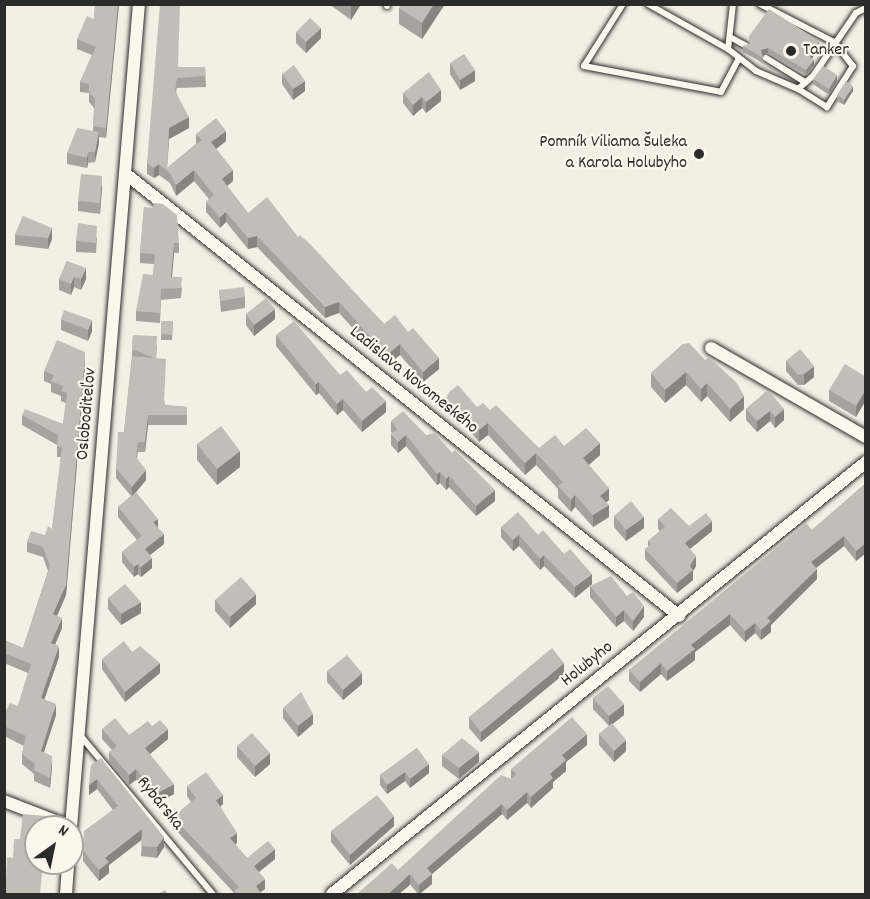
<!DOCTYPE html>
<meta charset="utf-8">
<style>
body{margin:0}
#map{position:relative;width:870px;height:899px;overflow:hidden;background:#f3efe4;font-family:Dekko,sans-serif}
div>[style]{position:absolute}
.roads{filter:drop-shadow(0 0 2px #2b2b2b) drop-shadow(0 0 2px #2b2b2b)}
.lane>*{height:6px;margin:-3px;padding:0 3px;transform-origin:3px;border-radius:3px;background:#fbf7ec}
.street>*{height:12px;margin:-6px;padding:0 6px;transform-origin:6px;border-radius:6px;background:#fbf7ec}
.wall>*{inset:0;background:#a5a39d}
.shaded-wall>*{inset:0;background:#86857f}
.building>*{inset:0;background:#c0beb6}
.dots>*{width:16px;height:16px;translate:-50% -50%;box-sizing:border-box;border:3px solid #fbf7ec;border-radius:50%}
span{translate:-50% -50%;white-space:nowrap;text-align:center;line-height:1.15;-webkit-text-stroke:4.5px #fbf7ec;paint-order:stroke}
.poi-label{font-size:18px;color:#2b2b2b}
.left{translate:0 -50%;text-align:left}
.right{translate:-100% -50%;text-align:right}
.street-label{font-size:18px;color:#2b2b2b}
.frame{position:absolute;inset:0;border:6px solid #2b2b2b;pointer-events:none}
.north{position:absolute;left:24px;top:815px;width:60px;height:60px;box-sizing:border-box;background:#fbf7ec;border:2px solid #a8a59f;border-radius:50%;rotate:33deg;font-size:16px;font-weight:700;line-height:24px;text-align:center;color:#2b2b2b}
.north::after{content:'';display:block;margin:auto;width:21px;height:27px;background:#2b2b2b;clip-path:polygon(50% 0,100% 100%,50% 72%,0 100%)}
</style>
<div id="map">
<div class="roads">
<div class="lane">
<i style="left:623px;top:4px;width:73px;rotate:122.2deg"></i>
<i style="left:584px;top:66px;width:139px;rotate:10.7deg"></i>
<i style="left:721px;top:92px;width:36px;rotate:-62deg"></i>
<i style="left:648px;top:4px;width:92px;rotate:29.4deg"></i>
<i style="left:733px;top:4px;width:45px;rotate:96.3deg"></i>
<i style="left:728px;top:49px;width:36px;rotate:38deg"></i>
<i style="left:756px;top:71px;width:46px;rotate:23.2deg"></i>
<i style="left:798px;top:89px;width:20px;rotate:-41deg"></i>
<i style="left:813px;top:76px;width:76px;rotate:-55.7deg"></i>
<i style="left:856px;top:13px;width:11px;rotate:-27deg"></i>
<i style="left:760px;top:4px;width:83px;rotate:27.2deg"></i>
<i style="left:834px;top:42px;width:31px;rotate:52deg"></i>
<i style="left:853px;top:66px;width:49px;rotate:122.4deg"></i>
<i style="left:827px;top:107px;width:34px;rotate:-148deg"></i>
<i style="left:387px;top:6px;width:2px;rotate:-90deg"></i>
<i style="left:730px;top:37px;width:18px;rotate:29deg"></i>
<i style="left:766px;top:58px;width:46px;rotate:31.6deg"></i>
<i style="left:79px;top:734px;width:209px;rotate:50.1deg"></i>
</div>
<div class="street">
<i style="left:126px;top:174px;width:708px;rotate:38.63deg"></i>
<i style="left:711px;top:348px;width:179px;rotate:29.9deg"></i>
<i style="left:4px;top:801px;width:72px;rotate:21.2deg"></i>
<i style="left:71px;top:827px;width:826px;rotate:-85.28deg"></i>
<i style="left:66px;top:894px;width:31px;rotate:-86deg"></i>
<i style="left:332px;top:894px;width:687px;rotate:-38.97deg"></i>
</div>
</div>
<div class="wall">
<i style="clip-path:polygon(92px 4px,119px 4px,106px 138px,99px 137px,99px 143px,95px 162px,88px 163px,87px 168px,67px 164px,67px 153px,93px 131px,94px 108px,89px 102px,89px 93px,80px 92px,80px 82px,92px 55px,77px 49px,77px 39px,94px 19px,95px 6px)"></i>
<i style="clip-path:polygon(329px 4px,361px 4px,351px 20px)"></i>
<i style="clip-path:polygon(445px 4px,422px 39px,399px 24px,399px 8px)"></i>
<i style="clip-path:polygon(296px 32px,321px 38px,306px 53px,296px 43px)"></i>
<i style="clip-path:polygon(749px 36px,819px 47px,812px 59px,814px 65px,806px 75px,768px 53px,762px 55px,763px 63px,743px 52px,743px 46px,749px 44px)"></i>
<i style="clip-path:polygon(450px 63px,475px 81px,460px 90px,450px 74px)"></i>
<i style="clip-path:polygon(178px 67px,205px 67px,206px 87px,177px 88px,176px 92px,189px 128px,169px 139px,167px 168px,196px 144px,196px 134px,226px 141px,216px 149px,233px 181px,227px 186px,248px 213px,298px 237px,384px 324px,439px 369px,423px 382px,400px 355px,387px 366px,339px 313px,325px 318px,257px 247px,248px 249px,226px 222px,220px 228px,206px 212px,206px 202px,209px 199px,194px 181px,176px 196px,170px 183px,159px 175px,154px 178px,147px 174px,147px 163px)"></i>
<i style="clip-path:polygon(282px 74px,305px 91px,293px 100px,282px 84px)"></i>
<i style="clip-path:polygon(813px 79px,837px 81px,829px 95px,813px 84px)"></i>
<i style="clip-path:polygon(853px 91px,844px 105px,837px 101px,837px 95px)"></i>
<i style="clip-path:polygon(403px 93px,441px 101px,426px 113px,422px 108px,413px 116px,403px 103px)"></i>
<i style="clip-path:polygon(102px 186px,100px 214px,78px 211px,78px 201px)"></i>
<i style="clip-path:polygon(144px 207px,179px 243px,179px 253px,174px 253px,172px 277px,182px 288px,181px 298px,161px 300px,160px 323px,136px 321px,136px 311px,153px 275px,154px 264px,140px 263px,140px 253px)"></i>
<i style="clip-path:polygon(23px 216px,52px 239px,48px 249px,15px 245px,15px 235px)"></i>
<i style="clip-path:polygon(97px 237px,96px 253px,76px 252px,76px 241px)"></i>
<i style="clip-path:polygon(67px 261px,86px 279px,81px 290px,74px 287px,71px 295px,59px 290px,59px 279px)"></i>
<i style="clip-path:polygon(219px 290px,245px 297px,245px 308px,221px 312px)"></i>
<i style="clip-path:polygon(246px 314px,275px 319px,254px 336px,246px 325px)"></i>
<i style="clip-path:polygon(61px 319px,92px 331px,88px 341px,61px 330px)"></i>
<i style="clip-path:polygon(161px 321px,173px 321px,172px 340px,161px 340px)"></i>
<i style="clip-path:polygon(133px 335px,157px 346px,156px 358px,165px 405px,187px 407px,187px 425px,148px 425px,145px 452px,138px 452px,137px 459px,146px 480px,136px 492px,158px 527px,164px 544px,150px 555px,152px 568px,141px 577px,138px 574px,134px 577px,122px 562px,122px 552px,137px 540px,118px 517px,118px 507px,131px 496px,116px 478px,116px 468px,124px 432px,132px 356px)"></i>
<i style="clip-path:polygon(276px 335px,340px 375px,366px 392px,386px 412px,362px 432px,343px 410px,337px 415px,319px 393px,316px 395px,276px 346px)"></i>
<i style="clip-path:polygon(683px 344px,744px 409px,730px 422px,707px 396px,701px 402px,686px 385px,665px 403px,651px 387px,651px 373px)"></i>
<i style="clip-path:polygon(786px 361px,814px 377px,804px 385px,798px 385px,786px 371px)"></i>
<i style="clip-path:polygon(85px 367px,66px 595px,57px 616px,62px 628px,55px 645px,59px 657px,44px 700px,56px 715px,44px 752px,52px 766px,50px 788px,34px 781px,34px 774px,22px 764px,22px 754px,24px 746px,6px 737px,4px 714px,18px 706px,28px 673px,4px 663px,4px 640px,23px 648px,48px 571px,43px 557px,27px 552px,27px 542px,45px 535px,52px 529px,61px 457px,57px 457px,57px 445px,22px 425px,22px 415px,63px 424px,66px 403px,61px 401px,61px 396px,51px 392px,51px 384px,44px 381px,44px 371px)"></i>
<i style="clip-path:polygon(866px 377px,866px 400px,856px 417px,829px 401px,829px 390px)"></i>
<i style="clip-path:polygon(768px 390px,784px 420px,775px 428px,770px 421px,757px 432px,746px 420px,746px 409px)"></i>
<i style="clip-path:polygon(446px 399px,490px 410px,539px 448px,564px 446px,600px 455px,589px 465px,609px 500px,606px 503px,609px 517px,593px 527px,575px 507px,571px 512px,558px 498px,558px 489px,536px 465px,525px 475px,488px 435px,479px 442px,462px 422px,459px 425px,446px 411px)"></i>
<i style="clip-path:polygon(391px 421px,426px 435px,452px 453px,495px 501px,476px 516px,449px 487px,446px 490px,440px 483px,437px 485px,406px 446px,398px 453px,391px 445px,391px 434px,392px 433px,391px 432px)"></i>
<i style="clip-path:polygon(197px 444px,240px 467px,217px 485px,197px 460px)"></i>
<i style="clip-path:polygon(866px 483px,866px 553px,856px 561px,844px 546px,816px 568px,817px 579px,771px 625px,771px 632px,761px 640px,755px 633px,745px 642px,730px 625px,695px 652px,695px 660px,667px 681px,661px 674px,640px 692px,629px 681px,629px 670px,812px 530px)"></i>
<i style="clip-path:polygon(614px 516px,644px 528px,626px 541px,614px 527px)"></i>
<i style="clip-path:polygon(658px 519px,712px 531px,690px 549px,696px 566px,693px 571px,693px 580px,677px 593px,645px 559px,645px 549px,648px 547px,648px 541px,660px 531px,658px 529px)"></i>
<i style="clip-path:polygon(501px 527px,538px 535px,564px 554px,592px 584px,575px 598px,544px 566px,540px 570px,519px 546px,513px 551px,501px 537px)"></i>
<i style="clip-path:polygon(590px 586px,644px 617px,633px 631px,624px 621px,616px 627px,590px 597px)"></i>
<i style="clip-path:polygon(108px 598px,141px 613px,121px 625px,108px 609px)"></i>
<i style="clip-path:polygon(215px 600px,256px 604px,230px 628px,215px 611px)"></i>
<i style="clip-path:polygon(102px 659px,160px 673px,125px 702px,102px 669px)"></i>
<i style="clip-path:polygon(327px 671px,362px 684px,343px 700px,327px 682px)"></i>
<i style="clip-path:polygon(564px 674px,481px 742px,469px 728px,469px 717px)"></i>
<i style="clip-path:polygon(593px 698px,624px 715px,612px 724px,626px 751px,614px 762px,599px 745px,599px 734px,609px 726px,593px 709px)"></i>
<i style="clip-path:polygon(283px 708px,313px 724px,298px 737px,283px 718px)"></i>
<i style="clip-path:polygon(152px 726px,168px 739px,150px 754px,174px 794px,156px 804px,136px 780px,129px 785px,109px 762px,109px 752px,112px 750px,102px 739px,102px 729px,129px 735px)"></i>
<i style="clip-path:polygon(587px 745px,566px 762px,566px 771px,553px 782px,553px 788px,531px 808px,527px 803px,507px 820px,502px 814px,432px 874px,432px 884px,420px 894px,418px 894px,398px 870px,511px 779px,511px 769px)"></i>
<i style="clip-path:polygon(237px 746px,270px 764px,255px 777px,237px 757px)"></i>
<i style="clip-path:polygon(417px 748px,429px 773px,410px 788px,405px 781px,387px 794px,380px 785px,380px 775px)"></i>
<i style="clip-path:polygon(442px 755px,479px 762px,459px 779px,442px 766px)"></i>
<i style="clip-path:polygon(91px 765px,164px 847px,157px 858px,141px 856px,142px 840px,109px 865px,109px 873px,99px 881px,83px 861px,83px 850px,113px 810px,97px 789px,89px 795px)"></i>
<i style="clip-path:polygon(187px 786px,223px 804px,220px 807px,237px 843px,235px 844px,247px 858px,275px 859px,259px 872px,265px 889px,261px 892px,261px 894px,234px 894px,234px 893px,173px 827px,173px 817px,191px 802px,187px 796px)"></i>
<i style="clip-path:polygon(394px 826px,350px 865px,331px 842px,331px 831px)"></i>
</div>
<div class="shaded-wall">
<i style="clip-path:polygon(118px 4px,119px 4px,106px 138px,106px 128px)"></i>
<i style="clip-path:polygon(351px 4px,361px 4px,351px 20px)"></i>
<i style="clip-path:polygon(434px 4px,445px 4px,422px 39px,422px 23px)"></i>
<i style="clip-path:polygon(321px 28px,321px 38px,306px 53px,306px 42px)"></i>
<i style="clip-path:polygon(819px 41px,819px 47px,810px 62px,810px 57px)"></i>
<i style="clip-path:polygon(768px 48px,768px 53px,761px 56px,761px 50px)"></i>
<i style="clip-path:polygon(814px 60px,814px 65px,806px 75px,806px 70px)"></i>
<i style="clip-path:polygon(475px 70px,475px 81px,460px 90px,460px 80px)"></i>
<i style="clip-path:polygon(837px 75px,837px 81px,829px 95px,829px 89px)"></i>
<i style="clip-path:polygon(305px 81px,305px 91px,293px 100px,293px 89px)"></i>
<i style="clip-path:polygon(853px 86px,853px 91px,844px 105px,844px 100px)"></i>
<i style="clip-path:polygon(441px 90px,441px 101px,426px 113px,426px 102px)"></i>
<i style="clip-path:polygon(422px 97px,422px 108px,413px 116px,413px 105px)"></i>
<i style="clip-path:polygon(189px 117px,189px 128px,169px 139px,167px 170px,169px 128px)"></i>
<i style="clip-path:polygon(226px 131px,226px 141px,211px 153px,211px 142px)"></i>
<i style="clip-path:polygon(99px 132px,99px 143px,95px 162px,95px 152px)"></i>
<i style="clip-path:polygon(88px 152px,88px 163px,87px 168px,87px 158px)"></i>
<i style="clip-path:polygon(159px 164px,159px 175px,154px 178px,154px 168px)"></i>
<i style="clip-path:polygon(194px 170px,194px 181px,176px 196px,176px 185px)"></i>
<i style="clip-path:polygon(233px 170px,233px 181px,222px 190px,222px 179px)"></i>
<i style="clip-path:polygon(102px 176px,102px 186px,100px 214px,100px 203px)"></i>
<i style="clip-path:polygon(226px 212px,226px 222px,220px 228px,220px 217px)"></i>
<i style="clip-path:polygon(52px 228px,52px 239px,48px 249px,48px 238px)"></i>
<i style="clip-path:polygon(257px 236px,257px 247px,248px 249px,248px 238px)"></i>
<i style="clip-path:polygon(174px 243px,174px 253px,171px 287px,171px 277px)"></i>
<i style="clip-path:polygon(86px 268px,86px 279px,81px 290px,81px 279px)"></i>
<i style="clip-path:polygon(74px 277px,74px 287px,71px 295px,71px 284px)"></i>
<i style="clip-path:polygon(339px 302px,339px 313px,325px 318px,325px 307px)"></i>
<i style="clip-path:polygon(275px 309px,275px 319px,254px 336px,254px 325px)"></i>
<i style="clip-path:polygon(92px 320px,92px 331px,88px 341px,88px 330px)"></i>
<i style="clip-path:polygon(400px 344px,400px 355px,387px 366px,387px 355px)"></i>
<i style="clip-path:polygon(85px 357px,85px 367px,66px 595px,53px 625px,53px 614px)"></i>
<i style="clip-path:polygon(439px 358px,439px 369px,423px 382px,423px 372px)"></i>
<i style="clip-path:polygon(814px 366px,814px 377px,804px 385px,804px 374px)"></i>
<i style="clip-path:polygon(686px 372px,686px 385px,665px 403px,665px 390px)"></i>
<i style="clip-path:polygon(319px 382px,319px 393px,316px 395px,316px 384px)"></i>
<i style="clip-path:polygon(707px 383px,707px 396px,701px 402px,701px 389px)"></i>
<i style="clip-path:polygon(866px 389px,866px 400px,856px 417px,856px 406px)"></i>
<i style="clip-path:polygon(744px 396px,744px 409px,730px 422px,730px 409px)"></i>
<i style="clip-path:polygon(343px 399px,343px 410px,337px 415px,337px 404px)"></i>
<i style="clip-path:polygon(386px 401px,386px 412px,362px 432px,362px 421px)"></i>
<i style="clip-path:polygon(784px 409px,784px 420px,775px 428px,775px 417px)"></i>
<i style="clip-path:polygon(462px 410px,462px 422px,459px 425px,459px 413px)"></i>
<i style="clip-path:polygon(770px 411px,770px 421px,757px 432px,757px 421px)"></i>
<i style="clip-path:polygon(148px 415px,148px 425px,145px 452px,145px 442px)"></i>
<i style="clip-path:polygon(488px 423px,488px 435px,479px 442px,479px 430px)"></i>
<i style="clip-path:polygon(406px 435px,406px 446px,398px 453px,398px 442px)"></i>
<i style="clip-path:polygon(600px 443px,600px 455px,583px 470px,583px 458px)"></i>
<i style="clip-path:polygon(240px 451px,240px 467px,217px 485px,217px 469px)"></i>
<i style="clip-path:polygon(536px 453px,536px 465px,525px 475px,525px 463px)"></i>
<i style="clip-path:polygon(146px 470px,146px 480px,132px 497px,132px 487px)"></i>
<i style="clip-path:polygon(440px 472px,440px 483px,437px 485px,437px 474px)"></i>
<i style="clip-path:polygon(449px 476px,449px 487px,446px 490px,446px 479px)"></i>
<i style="clip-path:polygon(609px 488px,609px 500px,600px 508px,600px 496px)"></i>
<i style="clip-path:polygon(495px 490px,495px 501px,476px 516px,476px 506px)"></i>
<i style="clip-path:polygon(575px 495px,575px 507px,571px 512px,571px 500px)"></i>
<i style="clip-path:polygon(609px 505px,609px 517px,593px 527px,593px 515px)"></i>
<i style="clip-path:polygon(644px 517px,644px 528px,626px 541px,626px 530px)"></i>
<i style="clip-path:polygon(158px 519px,158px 529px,153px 522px)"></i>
<i style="clip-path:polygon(712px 521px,712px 531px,685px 553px,685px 543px)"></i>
<i style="clip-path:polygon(164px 534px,164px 544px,145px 559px,145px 549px)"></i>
<i style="clip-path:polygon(519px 535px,519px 546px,513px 551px,513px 540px)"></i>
<i style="clip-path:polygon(844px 536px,844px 546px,811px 572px,811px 562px)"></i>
<i style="clip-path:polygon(866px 543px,866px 553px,856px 561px,856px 551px)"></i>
<i style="clip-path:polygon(544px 555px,544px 566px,540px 570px,540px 559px)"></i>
<i style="clip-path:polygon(696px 556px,696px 566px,693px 571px,693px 580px,677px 593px,677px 583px)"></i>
<i style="clip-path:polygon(152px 558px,152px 568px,141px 577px,141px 567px)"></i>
<i style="clip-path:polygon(138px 564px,138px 574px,134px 577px,134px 567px)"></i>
<i style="clip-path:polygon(817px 569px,817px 579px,771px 625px,771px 632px,761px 640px,761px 630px,767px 618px)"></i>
<i style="clip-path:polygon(592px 574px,592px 584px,575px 598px,575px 587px)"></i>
<i style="clip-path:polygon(256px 594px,256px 604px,230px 628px,230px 617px)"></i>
<i style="clip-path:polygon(141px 602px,141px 613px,121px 625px,121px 614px)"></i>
<i style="clip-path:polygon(644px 606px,644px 617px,633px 631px,633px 621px)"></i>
<i style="clip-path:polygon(624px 610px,624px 621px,616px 627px,616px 617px)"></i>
<i style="clip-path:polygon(730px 614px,730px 625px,695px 652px,695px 660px,667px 681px,667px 671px,691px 645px)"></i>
<i style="clip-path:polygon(62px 618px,62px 628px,51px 654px,51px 643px)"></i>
<i style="clip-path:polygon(755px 623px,755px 633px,745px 642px,745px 631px)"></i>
<i style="clip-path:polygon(59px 646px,59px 657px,41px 709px,41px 698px)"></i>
<i style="clip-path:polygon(160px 663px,160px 673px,125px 702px,125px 692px)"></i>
<i style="clip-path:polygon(564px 663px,564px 674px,481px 742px,481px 732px)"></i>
<i style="clip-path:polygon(661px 663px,661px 674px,640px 692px,640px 682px)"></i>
<i style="clip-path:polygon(362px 673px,362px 684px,343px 700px,343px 690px)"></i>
<i style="clip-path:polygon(56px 704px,56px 715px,41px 761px,41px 751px)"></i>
<i style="clip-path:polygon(624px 704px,624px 715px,609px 727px,609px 716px)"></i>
<i style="clip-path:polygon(313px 714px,313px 724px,298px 737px,298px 726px)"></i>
<i style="clip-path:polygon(168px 729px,168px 739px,145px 758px,145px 748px)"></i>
<i style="clip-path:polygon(587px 734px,587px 745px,566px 762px,566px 771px,553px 782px,553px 788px,531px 808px,531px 797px,550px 774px,562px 755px)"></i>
<i style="clip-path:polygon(626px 740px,626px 751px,614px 762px,614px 751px)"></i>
<i style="clip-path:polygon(479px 752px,479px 762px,459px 779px,459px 768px)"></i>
<i style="clip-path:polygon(270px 753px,270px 764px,255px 777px,255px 766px)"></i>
<i style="clip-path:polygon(52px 756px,52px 766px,50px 788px,50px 778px)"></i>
<i style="clip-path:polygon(429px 764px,429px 773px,410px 788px,410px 779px)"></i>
<i style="clip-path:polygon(136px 769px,136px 780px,129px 785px,129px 775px)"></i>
<i style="clip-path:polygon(405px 772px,405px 781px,387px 794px,387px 785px)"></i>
<i style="clip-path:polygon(97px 779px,97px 789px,89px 795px,89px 785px)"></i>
<i style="clip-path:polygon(174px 784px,174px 794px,156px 804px,156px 794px)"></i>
<i style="clip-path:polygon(527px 792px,527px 803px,507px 820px,507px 810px)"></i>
<i style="clip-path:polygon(223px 795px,223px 804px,216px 810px,216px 800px)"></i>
<i style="clip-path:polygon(502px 804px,502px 814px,432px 874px,432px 884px,419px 894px,419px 885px,427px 868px)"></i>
<i style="clip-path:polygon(394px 816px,394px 826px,350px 865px,350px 855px)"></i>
<i style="clip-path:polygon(142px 829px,142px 839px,109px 865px,109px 873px,99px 881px,99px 870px,105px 858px)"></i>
<i style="clip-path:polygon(237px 833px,237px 843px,230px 848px,230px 838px)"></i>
<i style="clip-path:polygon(164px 837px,164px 847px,157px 858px,157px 847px)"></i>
<i style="clip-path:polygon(275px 849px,275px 859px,254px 876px,254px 866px)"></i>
<i style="clip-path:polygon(410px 874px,410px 885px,399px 894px,388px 894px)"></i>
<i style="clip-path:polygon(265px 879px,265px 889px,258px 894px,256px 886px)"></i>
</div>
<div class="building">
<i style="clip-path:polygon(95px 4px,118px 4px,106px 128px,93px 126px,95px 99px,89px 92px,89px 84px,80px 82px,96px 47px,77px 39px,87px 16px,94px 19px)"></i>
<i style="clip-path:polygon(160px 4px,180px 4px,178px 67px,205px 67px,206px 76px,177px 78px,175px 91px,189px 117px,169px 128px,167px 168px,202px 140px,196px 134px,216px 118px,226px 131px,211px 142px,233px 170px,222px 179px,248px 213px,267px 197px,298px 237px,300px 235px,311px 245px,384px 324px,395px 315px,408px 332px,413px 328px,439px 358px,423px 372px,400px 344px,387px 355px,339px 302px,325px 307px,257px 236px,248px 238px,226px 212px,220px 217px,206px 202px,214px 195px,194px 170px,176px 185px,170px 173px,159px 164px,154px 168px,147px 163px)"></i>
<i style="clip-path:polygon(401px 4px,434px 4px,422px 23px,399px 8px)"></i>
<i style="clip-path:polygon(769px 9px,819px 41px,810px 57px,814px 60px,806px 70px,768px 48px,761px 50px,763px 58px,743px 46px,750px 44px,749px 36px)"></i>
<i style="clip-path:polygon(310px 18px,321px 28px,306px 42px,296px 32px)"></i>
<i style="clip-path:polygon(464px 54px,475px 70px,460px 80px,450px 63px)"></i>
<i style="clip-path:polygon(294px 65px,305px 81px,293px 89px,282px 74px)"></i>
<i style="clip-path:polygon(823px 66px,837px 75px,829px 89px,813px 79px)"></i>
<i style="clip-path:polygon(429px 72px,441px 90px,426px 102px,422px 97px,413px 105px,403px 93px)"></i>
<i style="clip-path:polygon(846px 81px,853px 86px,844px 100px,837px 95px)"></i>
<i style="clip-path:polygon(77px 128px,99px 132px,95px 152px,88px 152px,87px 158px,67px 153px)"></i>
<i style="clip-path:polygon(81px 174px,102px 176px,100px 203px,78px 201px)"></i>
<i style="clip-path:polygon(154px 203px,163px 204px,177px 215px,179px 243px,174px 243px,171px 277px,182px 277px,181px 288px,161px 289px,160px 313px,136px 311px,143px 274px,153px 275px,155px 254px,140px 253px,144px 207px,153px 208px)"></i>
<i style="clip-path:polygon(23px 216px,52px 228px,48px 238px,15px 235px)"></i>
<i style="clip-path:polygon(78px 223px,97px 226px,96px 243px,76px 241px)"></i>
<i style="clip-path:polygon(67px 261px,86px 268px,81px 279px,74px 277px,71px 284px,59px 279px)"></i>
<i style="clip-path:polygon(244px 287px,245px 297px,221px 301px,219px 290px)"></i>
<i style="clip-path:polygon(266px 298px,275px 309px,254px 325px,246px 314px)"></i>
<i style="clip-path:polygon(64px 310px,92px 320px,88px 330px,61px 319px)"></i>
<i style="clip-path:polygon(161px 321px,173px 321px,172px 335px,161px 334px)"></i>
<i style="clip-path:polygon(294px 321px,340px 375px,347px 370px,366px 392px,372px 387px,386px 401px,362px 421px,343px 399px,337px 404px,319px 382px,316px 384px,276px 335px)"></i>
<i style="clip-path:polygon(133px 335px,157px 336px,156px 358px,166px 359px,164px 405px,187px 407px,187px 415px,148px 415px,145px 442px,138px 442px,136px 457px,146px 470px,132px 487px,116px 468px,118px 432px,124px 432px,132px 356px,154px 358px,132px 349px)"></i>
<i style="clip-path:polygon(57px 340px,85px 352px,85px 357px,66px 585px,53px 614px,62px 618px,51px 643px,59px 646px,41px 698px,56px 704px,41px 751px,52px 756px,50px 778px,34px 770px,35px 764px,22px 754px,26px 736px,6px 727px,4px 730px,4px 714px,10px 703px,18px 706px,31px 664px,4px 653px,4px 640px,23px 648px,50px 566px,43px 547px,27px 542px,31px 531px,45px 535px,48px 526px,52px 529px,62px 447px,57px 446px,58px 435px,22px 415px,25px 409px,63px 424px,67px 393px,61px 391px,63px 386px,51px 381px,54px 375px,44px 371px)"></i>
<i style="clip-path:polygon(689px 343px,705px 360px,709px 357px,737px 383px,744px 396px,730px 409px,707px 383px,701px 389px,686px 372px,665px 390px,651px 373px,683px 344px)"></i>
<i style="clip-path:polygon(800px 349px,814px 366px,804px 374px,798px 375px,786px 361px)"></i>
<i style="clip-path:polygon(845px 364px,866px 377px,866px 389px,856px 406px,829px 390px)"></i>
<i style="clip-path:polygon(458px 385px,477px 407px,483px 403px,490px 410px,496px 405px,539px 448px,555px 435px,564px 446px,586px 428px,600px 443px,583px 458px,609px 488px,600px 496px,609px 505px,593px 515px,575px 495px,571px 500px,558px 486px,563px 482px,536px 453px,525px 463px,488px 423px,479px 430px,462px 410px,459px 413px,446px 399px,449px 392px)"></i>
<i style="clip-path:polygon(768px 390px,784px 409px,775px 417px,770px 411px,757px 421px,746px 409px)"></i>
<i style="clip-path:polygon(403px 411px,426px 435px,435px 433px,452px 453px,455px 450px,495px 490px,476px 506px,449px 476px,446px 479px,440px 472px,437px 474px,406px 435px,398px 442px,391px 434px,397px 429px,391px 421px)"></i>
<i style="clip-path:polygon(221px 426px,240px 451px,217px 469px,197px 444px)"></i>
<i style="clip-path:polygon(866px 483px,866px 543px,856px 551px,844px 536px,811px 562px,817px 569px,767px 618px,771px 621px,761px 630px,755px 623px,745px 631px,730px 614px,691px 645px,695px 649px,667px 671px,661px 663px,640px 682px,629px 670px,806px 523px,812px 530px)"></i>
<i style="clip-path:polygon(136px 492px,158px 519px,153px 522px,164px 534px,145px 549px,152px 558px,141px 567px,138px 564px,134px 567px,122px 552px,142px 536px,118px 507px)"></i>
<i style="clip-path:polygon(631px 501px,644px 517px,626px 530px,614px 516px)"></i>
<i style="clip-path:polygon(671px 508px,689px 526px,706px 513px,712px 521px,685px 543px,696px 556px,690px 566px,693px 570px,677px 583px,645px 549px,651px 544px,648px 541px,665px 527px,658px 519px)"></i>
<i style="clip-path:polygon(518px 512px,538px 535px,543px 530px,564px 554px,570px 549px,592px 574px,575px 587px,544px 555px,540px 559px,519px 535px,513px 540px,501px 527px)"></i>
<i style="clip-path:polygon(611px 576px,627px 596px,633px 592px,644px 606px,633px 621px,624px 610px,616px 617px,590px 586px)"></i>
<i style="clip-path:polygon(241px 577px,256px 594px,230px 617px,215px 600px)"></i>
<i style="clip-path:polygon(125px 584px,141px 602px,121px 614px,108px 598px)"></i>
<i style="clip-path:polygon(124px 641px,132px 652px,140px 646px,160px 663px,125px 692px,102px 659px)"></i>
<i style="clip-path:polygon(552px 648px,564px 663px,481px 732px,469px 717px)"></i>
<i style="clip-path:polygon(347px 655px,362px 673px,343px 690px,327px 671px)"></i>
<i style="clip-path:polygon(608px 686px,624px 704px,609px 716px,593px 698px)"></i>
<i style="clip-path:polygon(301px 692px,313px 714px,298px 726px,283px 708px)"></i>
<i style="clip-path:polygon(572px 717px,587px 734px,562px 755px,566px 760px,550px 774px,553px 778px,531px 797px,527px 792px,507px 810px,502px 804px,427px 868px,432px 874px,419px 885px,410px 874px,388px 894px,357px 894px,392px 863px,398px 870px,501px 775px,511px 779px,516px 774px,511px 769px)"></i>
<i style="clip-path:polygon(115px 718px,129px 735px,148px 721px,152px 726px,160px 720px,168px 729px,145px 748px,174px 784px,156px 794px,136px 769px,129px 775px,109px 752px,117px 746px,102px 729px)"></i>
<i style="clip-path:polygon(612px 723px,626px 740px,614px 751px,599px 734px)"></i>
<i style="clip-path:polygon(252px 733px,270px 753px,255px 766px,237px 746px)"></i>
<i style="clip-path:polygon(462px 738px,479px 752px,459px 768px,442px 755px)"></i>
<i style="clip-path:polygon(417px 748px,429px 764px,410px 779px,405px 772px,387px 785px,380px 775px)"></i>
<i style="clip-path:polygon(101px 758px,164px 837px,157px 847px,141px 846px,142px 829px,105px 858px,109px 862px,99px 870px,83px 850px,84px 831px,118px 806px,97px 779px,89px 785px,91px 765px)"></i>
<i style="clip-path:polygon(206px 772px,223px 795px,216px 800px,237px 833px,230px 838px,247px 858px,268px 841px,275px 849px,254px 866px,265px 879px,256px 886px,261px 893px,259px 894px,238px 894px,234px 891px,239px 887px,173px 817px,196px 798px,187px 786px)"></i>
<i style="clip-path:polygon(377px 795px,394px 816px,350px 855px,331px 831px)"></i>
<i style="clip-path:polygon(23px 814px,46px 816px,45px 827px,36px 827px,36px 863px,43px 863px,40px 894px,4px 894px,4px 881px,6px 881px,7px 857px,13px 858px,14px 839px,20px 839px)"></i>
<i style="clip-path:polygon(165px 890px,168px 894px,158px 894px)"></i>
</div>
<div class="dots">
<i style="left:791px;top:51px;background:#2b2b2b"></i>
<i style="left:699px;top:154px;background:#2b2b2b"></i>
</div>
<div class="poi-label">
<span class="left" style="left:803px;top:51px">Tanker</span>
<span class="right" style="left:687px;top:154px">Pomník Viliama Šuleka<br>a Karola Holubyho</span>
</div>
<div class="street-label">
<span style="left:413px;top:381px;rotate:39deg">Ladislava Novomeského</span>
<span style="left:88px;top:414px;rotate:-85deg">Osloboditeľov</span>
<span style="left:588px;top:665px;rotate:-39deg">Holubyho</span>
<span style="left:159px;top:804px;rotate:51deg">Rybárska</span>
</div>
<div class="frame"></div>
<div class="north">N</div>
</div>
